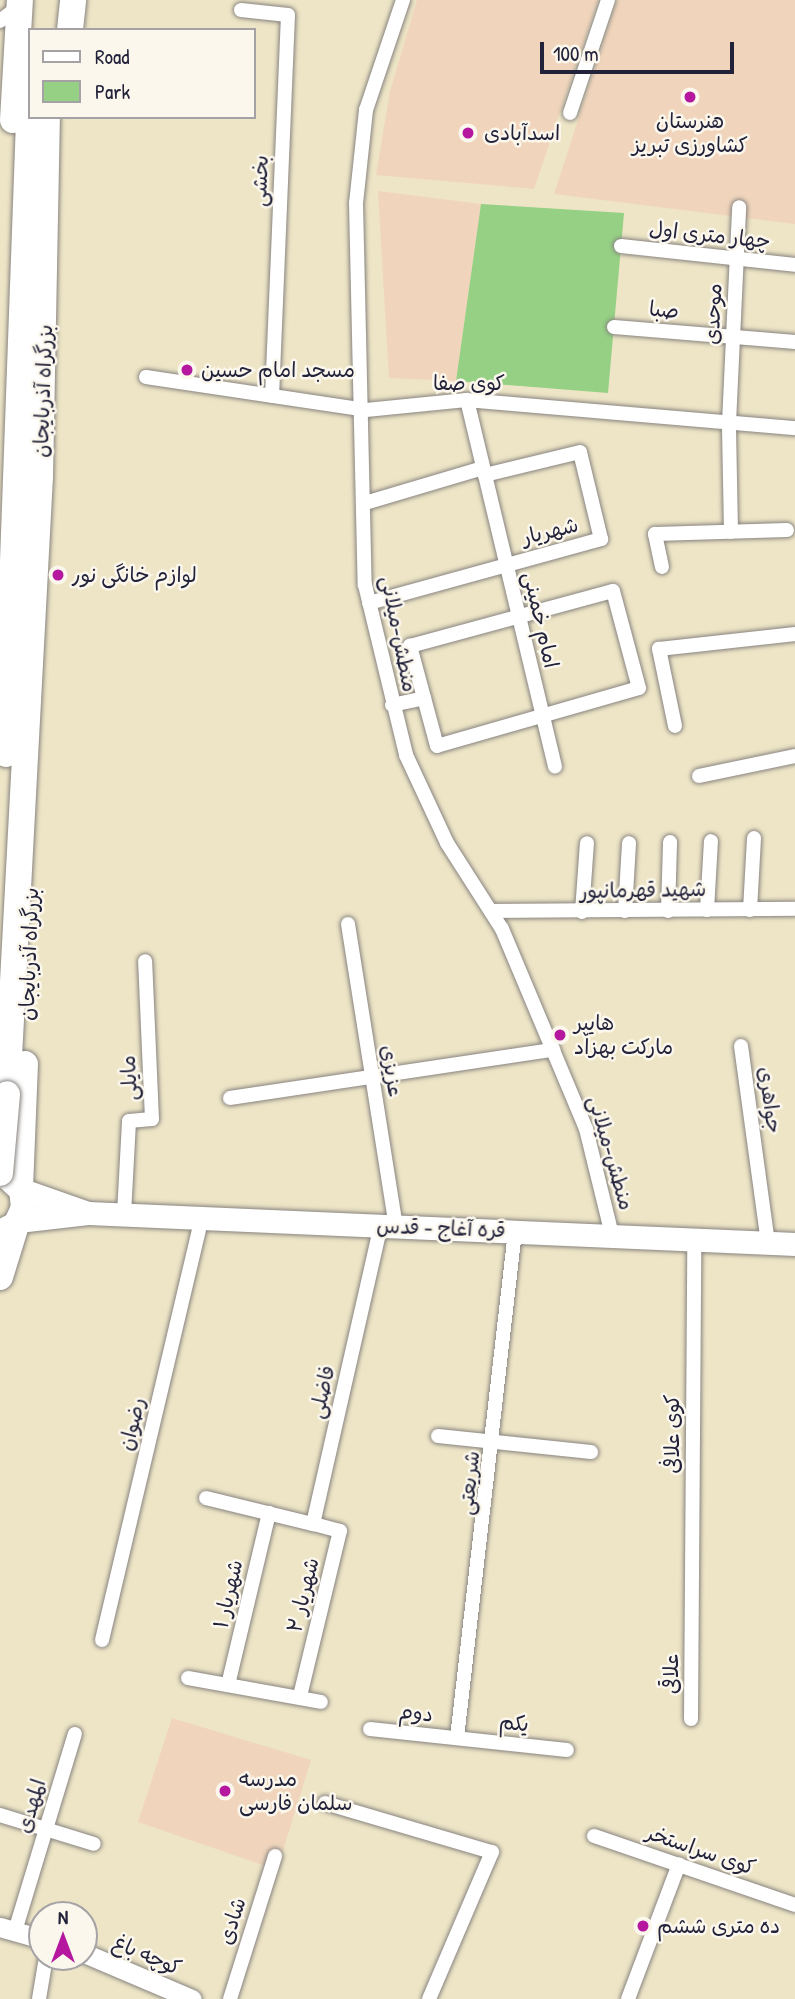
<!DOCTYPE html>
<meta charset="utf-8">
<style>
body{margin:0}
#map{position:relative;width:795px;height:1999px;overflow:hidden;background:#eee5c6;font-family:"Patrick Hand","Playpen Sans Arabic",sans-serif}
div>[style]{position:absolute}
.built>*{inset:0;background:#f0d5bc}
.green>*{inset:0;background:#95d084}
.roads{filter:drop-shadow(0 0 2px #888480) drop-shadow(0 0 2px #888480)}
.street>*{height:14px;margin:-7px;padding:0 7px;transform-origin:7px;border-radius:7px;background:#fff}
.secondary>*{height:19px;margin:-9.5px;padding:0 9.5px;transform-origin:9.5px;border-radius:9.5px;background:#fff}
.primary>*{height:23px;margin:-11.5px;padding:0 11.5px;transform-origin:11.5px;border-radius:11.5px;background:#fff}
.highway>*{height:26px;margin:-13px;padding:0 13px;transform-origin:13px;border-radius:13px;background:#fff}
.bridges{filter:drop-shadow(0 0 2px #888480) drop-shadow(0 0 2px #888480)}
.highway-bridge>*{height:26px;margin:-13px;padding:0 13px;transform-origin:13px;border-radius:13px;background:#fff}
.dots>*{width:19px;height:19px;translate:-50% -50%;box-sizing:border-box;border:4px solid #fbf7ec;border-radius:50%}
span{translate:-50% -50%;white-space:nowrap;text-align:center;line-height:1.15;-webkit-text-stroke:5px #fbf7ec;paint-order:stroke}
.poi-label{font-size:21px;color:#22223b}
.left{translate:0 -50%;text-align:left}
.street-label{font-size:21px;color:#22223b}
.legend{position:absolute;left:28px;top:28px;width:228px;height:91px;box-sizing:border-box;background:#fbf7ec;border:2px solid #a4a2a5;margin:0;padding:9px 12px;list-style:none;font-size:21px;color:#22223b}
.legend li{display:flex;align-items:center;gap:14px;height:35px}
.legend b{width:35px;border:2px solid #a4a2a5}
.north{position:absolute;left:28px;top:1901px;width:70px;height:70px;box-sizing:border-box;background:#fbf7ec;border:2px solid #a4a2a5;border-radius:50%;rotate:0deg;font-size:19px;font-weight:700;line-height:28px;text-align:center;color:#22223b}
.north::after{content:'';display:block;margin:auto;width:24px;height:32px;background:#b5179e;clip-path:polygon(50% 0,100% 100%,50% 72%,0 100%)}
.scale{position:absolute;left:540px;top:42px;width:194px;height:32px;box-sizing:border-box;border:4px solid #22223b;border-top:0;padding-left:9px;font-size:21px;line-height:24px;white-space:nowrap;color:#22223b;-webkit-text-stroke:5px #fbf7ec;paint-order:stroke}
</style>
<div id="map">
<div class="built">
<i style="clip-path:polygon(417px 0,598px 0,534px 189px,376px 175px,390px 91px)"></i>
<i style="clip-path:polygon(617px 0,795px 0,795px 224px,554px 194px)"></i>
<i style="clip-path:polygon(378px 191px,481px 204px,456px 381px,389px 378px)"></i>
<i style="clip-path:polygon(172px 1718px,311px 1760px,277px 1870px,138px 1822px)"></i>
</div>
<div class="green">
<i style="clip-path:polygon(481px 204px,624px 213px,608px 393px,456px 381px)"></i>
</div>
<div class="roads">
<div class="street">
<i style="left:403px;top:0;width:116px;rotate:108.6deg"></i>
<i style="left:366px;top:110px;width:94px;rotate:96.1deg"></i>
<i style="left:356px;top:203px;width:382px;rotate:88.7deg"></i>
<i style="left:365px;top:585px;width:175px;rotate:76.4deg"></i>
<i style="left:406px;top:755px;width:97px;rotate:65deg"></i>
<i style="left:447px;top:843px;width:102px;rotate:57.4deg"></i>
<i style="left:502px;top:929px;width:217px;rotate:67.2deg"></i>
<i style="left:586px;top:1129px;width:109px;rotate:76.2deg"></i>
<i style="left:241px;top:10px;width:47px;rotate:6.1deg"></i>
<i style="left:288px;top:15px;width:381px;rotate:92.4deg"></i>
<i style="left:0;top:21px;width:24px;rotate:-38deg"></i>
<i style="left:570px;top:113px;width:119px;rotate:-71.4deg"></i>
<i style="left:621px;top:246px;width:175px;rotate:6.2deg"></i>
<i style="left:614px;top:327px;width:182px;rotate:4.7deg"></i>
<i style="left:146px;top:377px;width:222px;rotate:8.5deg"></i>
<i style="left:366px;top:410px;width:101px;rotate:-5.7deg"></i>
<i style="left:467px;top:400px;width:329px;rotate:4.9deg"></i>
<i style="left:467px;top:400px;width:377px;rotate:76.5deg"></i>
<i style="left:365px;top:503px;width:123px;rotate:-16.5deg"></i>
<i style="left:731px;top:532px;width:109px;rotate:-91.1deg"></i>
<i style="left:729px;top:423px;width:216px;rotate:-87.3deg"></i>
<i style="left:662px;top:567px;width:34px;rotate:-102deg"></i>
<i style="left:655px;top:534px;width:132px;rotate:-1.7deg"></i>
<i style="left:613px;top:591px;width:100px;rotate:75deg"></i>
<i style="left:639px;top:688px;width:210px;rotate:164deg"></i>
<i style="left:437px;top:746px;width:104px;rotate:-105.1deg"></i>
<i style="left:410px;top:646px;width:210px;rotate:-15.2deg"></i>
<i style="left:369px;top:603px;width:241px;rotate:-15.4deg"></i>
<i style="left:601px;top:539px;width:89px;rotate:-103.6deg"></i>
<i style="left:580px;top:452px;width:98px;rotate:166.4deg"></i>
<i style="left:392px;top:705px;width:33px;rotate:-12deg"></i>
<i style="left:675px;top:726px;width:79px;rotate:-101.7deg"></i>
<i style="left:659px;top:649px;width:137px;rotate:-6.3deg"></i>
<i style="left:699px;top:776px;width:98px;rotate:-11.8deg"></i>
<i style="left:707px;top:910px;width:69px;rotate:-86.7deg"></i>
<i style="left:750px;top:910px;width:72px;rotate:-86.8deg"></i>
<i style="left:491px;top:911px;width:304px;rotate:-0.4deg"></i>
<i style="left:625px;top:911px;width:68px;rotate:-86.6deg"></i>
<i style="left:668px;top:911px;width:69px;rotate:-88.3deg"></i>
<i style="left:582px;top:912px;width:69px;rotate:-85.9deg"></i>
<i style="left:348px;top:924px;width:306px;rotate:81deg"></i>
<i style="left:741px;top:1046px;width:198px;rotate:82.2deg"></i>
<i style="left:230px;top:1098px;width:327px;rotate:-8.5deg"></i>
<i style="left:124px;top:1214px;width:93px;rotate:-86.9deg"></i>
<i style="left:129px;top:1121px;width:23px;rotate:-5deg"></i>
<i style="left:152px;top:1119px;width:158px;rotate:-92.5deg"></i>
<i style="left:438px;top:1436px;width:154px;rotate:6deg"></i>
<i style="left:206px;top:1498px;width:110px;rotate:13.7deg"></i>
<i style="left:313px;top:1524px;width:307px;rotate:-77.2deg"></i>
<i style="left:102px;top:1640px;width:434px;rotate:-76.7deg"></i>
<i style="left:188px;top:1678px;width:135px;rotate:10.2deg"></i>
<i style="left:228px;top:1685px;width:177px;rotate:-76.6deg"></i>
<i style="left:300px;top:1696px;width:170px;rotate:-76.4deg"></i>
<i style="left:340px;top:1531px;width:28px;rotate:-165deg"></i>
<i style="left:691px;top:1719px;width:480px;rotate:-89.6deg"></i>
<i style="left:370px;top:1729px;width:198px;rotate:6.1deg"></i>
<i style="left:457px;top:1738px;width:510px;rotate:-83.47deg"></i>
<i style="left:325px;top:1803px;width:174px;rotate:16.4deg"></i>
<i style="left:492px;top:1852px;width:160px;rotate:113.2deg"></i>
<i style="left:0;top:1815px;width:98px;rotate:17.1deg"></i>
<i style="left:594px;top:1836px;width:213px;rotate:18.9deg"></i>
<i style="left:15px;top:1931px;width:206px;rotate:-73.1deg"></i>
<i style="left:39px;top:1999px;width:43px;rotate:-80.5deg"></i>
<i style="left:230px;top:1999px;width:150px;rotate:-72.5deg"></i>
<i style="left:628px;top:1999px;width:144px;rotate:-69.3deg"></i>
</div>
<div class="secondary">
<i style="left:0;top:1927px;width:44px;rotate:15.9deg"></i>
<i style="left:84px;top:1953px;width:117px;rotate:23.1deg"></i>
</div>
<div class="primary">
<i style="left:88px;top:1213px;width:708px;rotate:2.51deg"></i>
<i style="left:18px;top:1221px;width:70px;rotate:-6.5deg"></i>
<i style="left:88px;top:1213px;width:70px;rotate:-160.8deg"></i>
</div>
<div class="highway">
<i style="left:70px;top:30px;width:30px;rotate:-84deg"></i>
<i style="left:13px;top:120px;width:120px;rotate:-86.7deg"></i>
<i style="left:6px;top:754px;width:660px;rotate:-87.92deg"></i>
<i style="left:7px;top:1094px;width:618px;rotate:-86.94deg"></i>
<i style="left:40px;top:477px;width:360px;rotate:-88.9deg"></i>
<i style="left:20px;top:1188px;width:124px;rotate:-87.7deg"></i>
<i style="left:0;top:1233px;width:18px;rotate:-27deg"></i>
<i style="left:16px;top:1225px;width:19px;rotate:-65deg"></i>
<i style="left:24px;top:1208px;width:18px;rotate:-96deg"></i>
<i style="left:22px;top:1190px;width:18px;rotate:-137deg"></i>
<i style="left:0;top:1277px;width:54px;rotate:-72.9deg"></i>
</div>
</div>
<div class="bridges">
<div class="highway-bridge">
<i style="left:0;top:1173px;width:79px;rotate:-84.9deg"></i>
</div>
</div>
<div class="dots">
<i style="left:690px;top:97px;background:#b5179e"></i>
<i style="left:468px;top:133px;background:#b5179e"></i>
<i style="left:187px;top:370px;background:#b5179e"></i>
<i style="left:58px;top:575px;background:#b5179e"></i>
<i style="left:560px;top:1035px;background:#b5179e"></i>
<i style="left:225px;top:1791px;background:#b5179e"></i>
<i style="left:643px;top:1926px;background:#b5179e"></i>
</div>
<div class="poi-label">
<span style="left:690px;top:133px">هنرستان<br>کشاورزی تبریز</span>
<span class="left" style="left:484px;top:133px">اسدآبادی</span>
<span class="left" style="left:201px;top:370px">مسجد امام حسین</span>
<span class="left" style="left:72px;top:575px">لوازم خانگی نور</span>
<span class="left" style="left:574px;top:1035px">هایپر<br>مارکت بهزاد</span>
<span class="left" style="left:239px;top:1791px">مدرسه<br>سلمان فارسی</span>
<span class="left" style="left:657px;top:1926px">ده متری ششم</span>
</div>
<div class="street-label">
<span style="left:260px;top:181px;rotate:-88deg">بخشی</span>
<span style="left:710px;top:235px;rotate:6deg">چهار متری اول</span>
<span style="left:664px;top:310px;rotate:5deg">صبا</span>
<span style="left:713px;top:314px;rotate:-87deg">موحدی</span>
<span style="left:469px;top:383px">کوی صفا</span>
<span style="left:43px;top:391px;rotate:-88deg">بزرگراه آذربایجان</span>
<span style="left:550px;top:531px;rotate:-14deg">شهریار</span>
<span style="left:541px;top:620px;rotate:77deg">امام خمینی</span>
<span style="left:399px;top:634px;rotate:79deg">منطش-میلانی</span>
<span style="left:643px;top:890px;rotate:-1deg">شهید قهرمانپور</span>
<span style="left:29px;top:954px;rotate:-88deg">بزرگراه آذربایجان</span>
<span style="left:392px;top:1071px;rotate:81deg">عزیزی</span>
<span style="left:129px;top:1078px;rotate:-93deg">مایلی</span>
<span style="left:770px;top:1100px;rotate:82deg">جواهری</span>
<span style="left:611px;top:1153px;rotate:74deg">منطش-میلانی</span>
<span style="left:441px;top:1228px;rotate:2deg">قره آغاج - قدس</span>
<span style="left:322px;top:1392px;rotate:-77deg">فاضلی</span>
<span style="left:132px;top:1424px;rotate:-76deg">رضوان</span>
<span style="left:672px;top:1434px;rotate:-90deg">کوی علافی</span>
<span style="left:469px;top:1483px;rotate:-84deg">شریعتی</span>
<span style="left:228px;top:1594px;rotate:-77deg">شهریار ۱</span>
<span style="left:303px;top:1595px;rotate:-76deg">شهریار ۲</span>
<span style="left:671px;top:1674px;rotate:-90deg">علاقی</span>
<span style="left:416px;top:1713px;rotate:6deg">دوم</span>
<span style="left:514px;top:1723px;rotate:6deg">یکم</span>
<span style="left:31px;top:1806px;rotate:-73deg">المهدی</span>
<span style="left:701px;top:1850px;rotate:19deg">کوی سراستخر</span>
<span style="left:232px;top:1921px;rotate:-72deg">شادی</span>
<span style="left:147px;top:1955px;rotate:23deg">کوچه باغ</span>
</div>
<ul class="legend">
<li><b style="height:9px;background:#fff"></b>Road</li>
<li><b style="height:19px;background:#95d084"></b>Park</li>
</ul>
<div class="north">N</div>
<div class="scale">100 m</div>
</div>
